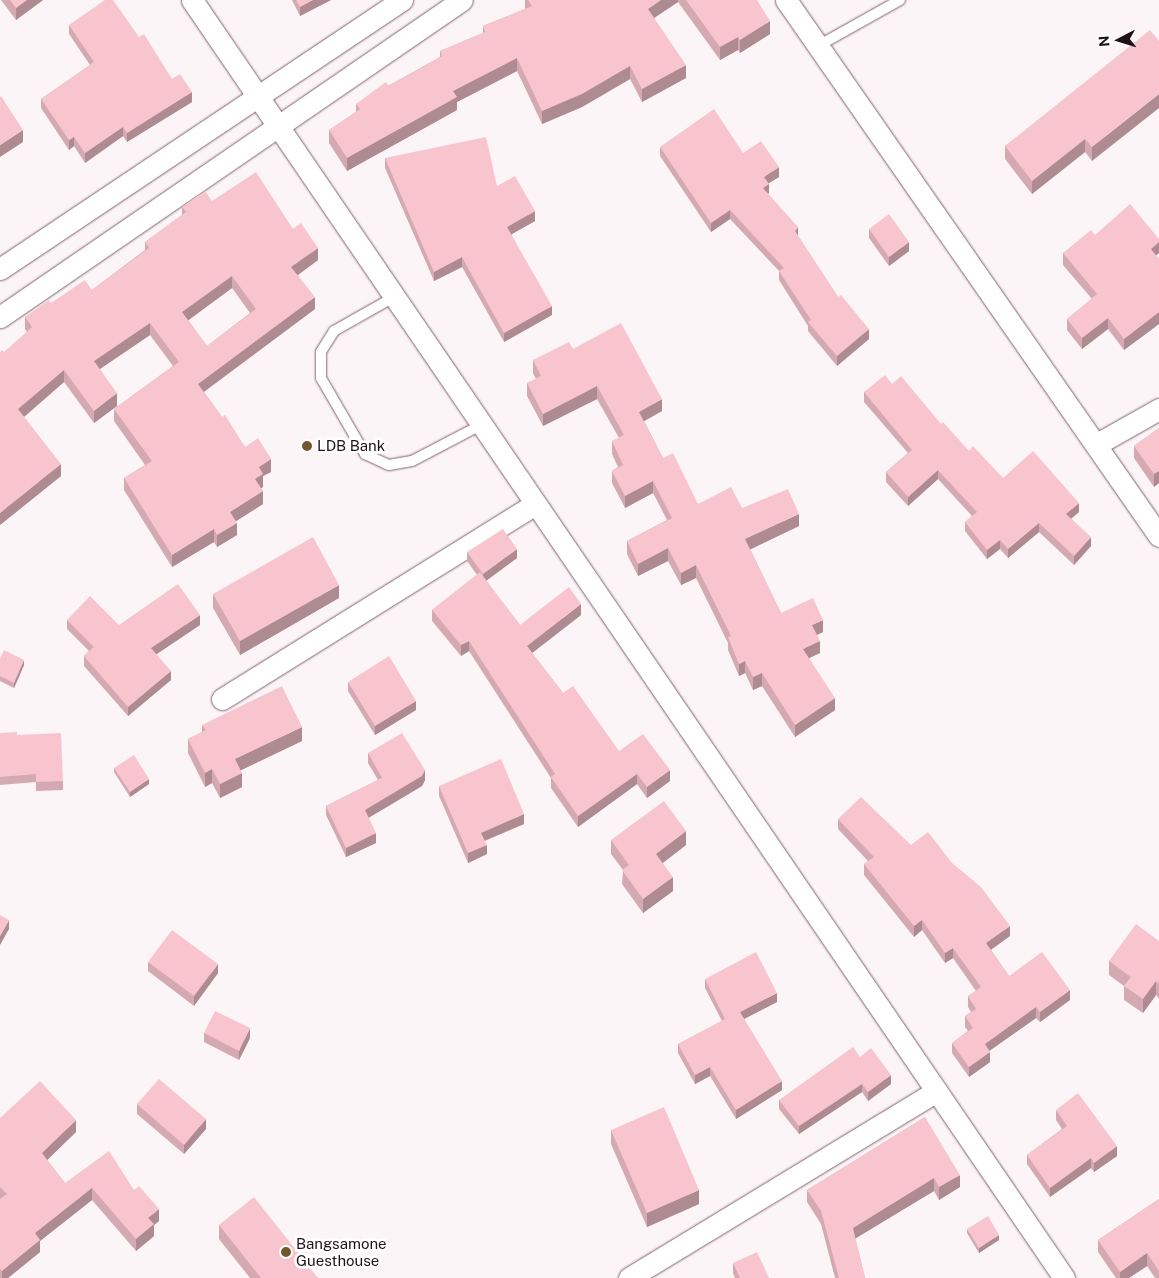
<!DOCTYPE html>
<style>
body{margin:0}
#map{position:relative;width:1159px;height:1278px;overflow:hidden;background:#fcf5f8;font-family:"Public Sans",sans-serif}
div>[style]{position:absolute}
.roads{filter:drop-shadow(0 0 1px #806371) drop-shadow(0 0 1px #806371)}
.lane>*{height:10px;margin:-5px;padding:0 5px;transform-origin:5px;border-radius:5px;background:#fff}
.street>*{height:21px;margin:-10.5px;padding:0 10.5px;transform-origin:10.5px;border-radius:10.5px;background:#fff}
.wall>*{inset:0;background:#d5a9b2}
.shaded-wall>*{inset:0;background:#ae8a91}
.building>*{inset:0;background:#f8c5cf}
.dots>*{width:14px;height:14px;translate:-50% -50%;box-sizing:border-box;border:2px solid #fff;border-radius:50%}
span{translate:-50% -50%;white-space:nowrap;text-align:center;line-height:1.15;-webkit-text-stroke:5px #fff;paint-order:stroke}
.poi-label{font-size:15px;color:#1e1218}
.left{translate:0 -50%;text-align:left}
.north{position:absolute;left:1094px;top:15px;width:50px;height:50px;-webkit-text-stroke:4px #fff;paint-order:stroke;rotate:265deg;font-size:14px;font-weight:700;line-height:20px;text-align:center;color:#1e1218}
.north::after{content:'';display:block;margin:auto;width:18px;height:22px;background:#1e1218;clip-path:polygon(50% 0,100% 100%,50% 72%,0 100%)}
</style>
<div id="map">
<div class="roads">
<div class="lane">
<i style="left:818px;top:46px;width:94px;rotate:-29.3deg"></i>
<i style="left:394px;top:297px;width:69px;rotate:150.5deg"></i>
<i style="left:334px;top:331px;width:25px;rotate:122deg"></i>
<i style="left:321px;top:352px;width:26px;rotate:90deg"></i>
<i style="left:321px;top:378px;width:88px;rotate:59.9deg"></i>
<i style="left:365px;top:454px;width:26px;rotate:25deg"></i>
<i style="left:389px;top:465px;width:23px;rotate:-10deg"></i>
<i style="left:412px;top:461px;width:78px;rotate:-27.6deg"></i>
</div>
<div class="street">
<i style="left:192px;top:0;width:1547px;rotate:55.69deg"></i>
<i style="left:786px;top:0;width:653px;rotate:55.17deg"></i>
<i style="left:0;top:269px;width:484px;rotate:-33.8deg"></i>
<i style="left:0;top:317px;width:560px;rotate:-34.46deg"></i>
<i style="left:1097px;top:444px;width:71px;rotate:-29.4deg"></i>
<i style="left:222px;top:699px;width:369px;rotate:-31.9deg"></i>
<i style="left:629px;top:1278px;width:360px;rotate:-31.3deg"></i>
</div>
</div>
<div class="wall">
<i style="clip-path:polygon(1px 0,43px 0,16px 20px)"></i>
<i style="clip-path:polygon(292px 0,331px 0,300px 16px)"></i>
<i style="clip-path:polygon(525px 0,757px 0,770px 34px,740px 53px,738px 50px,720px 60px,678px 2px,654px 18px,686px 78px,642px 102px,630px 79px,582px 107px,542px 124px,517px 71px,457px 102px,457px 110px,347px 171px,329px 143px,329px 130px,356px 112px,356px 104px,440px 57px,440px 51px,483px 33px,483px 26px,525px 9px)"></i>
<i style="clip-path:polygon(69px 25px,139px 37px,172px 79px,192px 102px,127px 142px,123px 136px,85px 163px,74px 146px,69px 150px,41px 108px,41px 99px,90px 65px,69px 34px)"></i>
<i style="clip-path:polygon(1159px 41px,1092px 161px,1085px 152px,1032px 194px,1005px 159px,1005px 146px)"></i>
<i style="clip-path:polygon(660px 147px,743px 153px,779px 177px,769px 183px,769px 193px,768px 194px,798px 236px,838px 297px,869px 339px,837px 366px,808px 331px,808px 326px,779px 280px,779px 271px,730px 219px,711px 232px,660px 156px)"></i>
<i style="clip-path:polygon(385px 158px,497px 186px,535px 221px,511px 234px,552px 315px,504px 342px,462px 267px,434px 281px,385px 168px)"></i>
<i style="clip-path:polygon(evenodd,212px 201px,293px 229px,318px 260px,298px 275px,315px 309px,204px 392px,222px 417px,245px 447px,271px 472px,263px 476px,263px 487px,261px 488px,263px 504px,236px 521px,237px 535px,217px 547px,214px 542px,172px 567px,124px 490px,124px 478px,145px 465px,114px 421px,114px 409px,173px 366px,150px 335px,100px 369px,117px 406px,94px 423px,64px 382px,24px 417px,61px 476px,0 525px,27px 332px,25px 329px,25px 317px,51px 303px,92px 290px,145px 250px,145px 242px,182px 215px,182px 207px,212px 201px,232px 288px,250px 313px,207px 346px,188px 320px,232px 288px)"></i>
<i style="clip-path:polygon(869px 229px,909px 251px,889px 266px,869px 238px)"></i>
<i style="clip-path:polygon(1095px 235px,1159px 239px,1159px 253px,1156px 255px,1159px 259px,1159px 324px,1124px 350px,1108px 329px,1082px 349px,1067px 330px,1067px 319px,1092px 299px,1063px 265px,1063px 253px)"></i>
<i style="clip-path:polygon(573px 349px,662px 411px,644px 421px,663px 458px,698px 504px,742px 508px,799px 526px,750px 549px,781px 613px,823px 632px,817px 635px,820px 653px,809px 658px,835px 710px,795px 737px,762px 686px,753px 690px,745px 673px,739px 676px,728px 650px,728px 643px,696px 578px,681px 585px,668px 561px,638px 576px,627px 554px,627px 541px,667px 520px,653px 493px,625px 508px,612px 483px,612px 471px,618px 467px,612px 454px,612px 441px,619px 438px,597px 399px,543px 426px,527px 396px,527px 383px,536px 379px,533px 373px,533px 360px)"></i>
<i style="clip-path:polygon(892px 384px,941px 424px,969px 451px,1003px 478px,1079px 512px,1071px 518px,1091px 546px,1074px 565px,1039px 532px,1008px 558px,1000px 549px,987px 559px,965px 531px,965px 522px,972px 516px,938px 479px,908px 506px,886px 482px,886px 472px,908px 453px,864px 402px,864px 392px)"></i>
<i style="clip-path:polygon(1159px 428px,1159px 483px,1154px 487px,1134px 458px,1134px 446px)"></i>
<i style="clip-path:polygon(467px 552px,517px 558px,486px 581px,520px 625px,581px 615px,532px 653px,563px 693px,619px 751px,670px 781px,647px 798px,637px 784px,578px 827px,551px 788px,551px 778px,469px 651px,461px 656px,432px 621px,432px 610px,477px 575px,467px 561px)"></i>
<i style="clip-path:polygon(213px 594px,339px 598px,240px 655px,213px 608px)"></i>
<i style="clip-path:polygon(67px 620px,119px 625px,200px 625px,156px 654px,171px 680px,128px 716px,84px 666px,84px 656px,89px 651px,67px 629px)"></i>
<i style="clip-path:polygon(0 659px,24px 665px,14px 688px,0 681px)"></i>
<i style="clip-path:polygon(348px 682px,416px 710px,375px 735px,348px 691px)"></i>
<i style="clip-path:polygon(202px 725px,302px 741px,241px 770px,242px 787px,220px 798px,212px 783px,205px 787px,188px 753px,188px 739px,202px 732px)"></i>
<i style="clip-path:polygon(0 733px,17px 735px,63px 781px,63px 790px,36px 791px,36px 782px,0 785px)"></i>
<i style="clip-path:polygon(368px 753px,425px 780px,422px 786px,368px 818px,376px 843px,346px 857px,326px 815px,326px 806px,378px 780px,368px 763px)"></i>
<i style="clip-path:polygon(114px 768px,149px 784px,130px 797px,114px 772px)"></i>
<i style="clip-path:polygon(439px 786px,524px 824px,485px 841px,487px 854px,468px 863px,439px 796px)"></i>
<i style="clip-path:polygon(838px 819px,911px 845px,1010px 936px,991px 950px,1009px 976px,1070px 1000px,1040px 1022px,1036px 1018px,989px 1051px,990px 1062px,969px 1077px,952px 1053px,952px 1043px,968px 1031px,965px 1027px,965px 1016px,971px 1012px,968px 1007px,968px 996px,976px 991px,953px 958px,945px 963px,922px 930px,914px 937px,864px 875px,864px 864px,868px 861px,838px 829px)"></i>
<i style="clip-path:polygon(611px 840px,686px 845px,663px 863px,673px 891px,643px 913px,622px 884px,623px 870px,611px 854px)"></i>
<i style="clip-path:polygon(1159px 941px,1159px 998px,1156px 995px,1143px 1013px,1124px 1000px,1124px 986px,1109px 975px,1109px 961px)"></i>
<i style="clip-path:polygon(148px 962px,218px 973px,194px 1006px,148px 971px)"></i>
<i style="clip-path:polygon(705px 979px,777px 1002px,744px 1019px,782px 1090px,736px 1119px,710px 1076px,695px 1084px,678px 1053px,678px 1044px,722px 1021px,705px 988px)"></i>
<i style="clip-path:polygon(204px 1033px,250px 1038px,239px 1060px,204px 1042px)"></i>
<i style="clip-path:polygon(860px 1057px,891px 1084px,868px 1101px,862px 1092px,799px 1134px,779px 1109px,779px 1100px)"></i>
<i style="clip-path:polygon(137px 1104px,206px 1129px,184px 1154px,137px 1114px)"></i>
<i style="clip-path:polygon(1056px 1110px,1117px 1156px,1094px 1172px,1091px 1168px,1050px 1197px,1027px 1164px,1027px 1155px,1062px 1129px,1056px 1120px)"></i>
<i style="clip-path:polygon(925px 1117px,960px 1187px,939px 1200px,934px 1191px,855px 1238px,865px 1278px,835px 1278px,821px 1224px,807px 1202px,807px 1190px)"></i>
<i style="clip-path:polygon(0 1118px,76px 1132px,47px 1160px,65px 1183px,134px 1190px,159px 1221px,154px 1225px,154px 1236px,136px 1251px,92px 1200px,40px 1241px,40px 1252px,8px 1278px,0 1278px)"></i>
<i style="clip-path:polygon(611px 1130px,699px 1204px,647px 1227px,611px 1144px)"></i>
<i style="clip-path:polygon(1159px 1199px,1159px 1278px,1155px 1278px,1147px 1266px,1129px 1278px,1116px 1278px,1098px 1252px,1098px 1240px)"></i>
<i style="clip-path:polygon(219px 1225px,318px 1278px,250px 1278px,219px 1239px)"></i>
<i style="clip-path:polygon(967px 1229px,999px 1240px,979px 1253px,967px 1233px)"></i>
<i style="clip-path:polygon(733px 1263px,769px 1278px,735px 1278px,733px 1273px)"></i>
</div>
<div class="shaded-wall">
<i style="clip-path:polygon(27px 0,43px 0,16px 20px,16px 8px)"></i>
<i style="clip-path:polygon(313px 0,331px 0,300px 16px,300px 7px)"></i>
<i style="clip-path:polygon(661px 0,678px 0,678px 2px,648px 22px,648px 9px)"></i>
<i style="clip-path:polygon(770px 21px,770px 34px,740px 53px,740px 40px)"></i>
<i style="clip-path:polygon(738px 37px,738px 50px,720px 60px,720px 47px)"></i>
<i style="clip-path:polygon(517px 58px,517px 71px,457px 102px,457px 110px,347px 171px,347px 158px,453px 91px)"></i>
<i style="clip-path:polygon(686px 65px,686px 78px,642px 102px,642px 89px)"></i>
<i style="clip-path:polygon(630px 66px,630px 79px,582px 107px,542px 124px,542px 111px)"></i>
<i style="clip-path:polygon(192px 92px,192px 102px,127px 142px,127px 133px)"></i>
<i style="clip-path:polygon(1159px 94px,1159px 108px,1092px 161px,1092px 147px)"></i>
<i style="clip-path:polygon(123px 127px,123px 136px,85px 163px,85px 153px)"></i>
<i style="clip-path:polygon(23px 130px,23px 142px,0 157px,0 145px)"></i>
<i style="clip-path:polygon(74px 137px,74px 146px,69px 150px,69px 140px)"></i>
<i style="clip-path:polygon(1085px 139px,1085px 152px,1032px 194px,1032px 181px)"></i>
<i style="clip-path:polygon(779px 167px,779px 177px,764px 186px,764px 177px)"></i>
<i style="clip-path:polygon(769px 184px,769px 193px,763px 198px,763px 188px)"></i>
<i style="clip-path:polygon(730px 210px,730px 219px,711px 232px,711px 223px)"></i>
<i style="clip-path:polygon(535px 211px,535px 221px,507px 237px,507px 227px)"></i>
<i style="clip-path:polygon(798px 227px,798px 237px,795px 231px)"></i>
<i style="clip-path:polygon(909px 242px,909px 251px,889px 266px,889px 257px)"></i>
<i style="clip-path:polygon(1159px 242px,1159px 253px,1151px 260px,1151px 249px)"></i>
<i style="clip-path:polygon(318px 248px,318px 260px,291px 280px,291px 267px)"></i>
<i style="clip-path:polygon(462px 257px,462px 267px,434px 281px,434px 272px)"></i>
<i style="clip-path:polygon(232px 276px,232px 288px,182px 325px,182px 312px)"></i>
<i style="clip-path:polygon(315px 297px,315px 309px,198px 396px,198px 384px)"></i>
<i style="clip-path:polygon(552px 306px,552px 315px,504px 342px,504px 333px)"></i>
<i style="clip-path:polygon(1159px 312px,1159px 324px,1124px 350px,1124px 339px)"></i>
<i style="clip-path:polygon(1108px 318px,1108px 329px,1082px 349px,1082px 338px)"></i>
<i style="clip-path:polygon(150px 323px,150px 335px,94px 373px,94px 361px)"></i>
<i style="clip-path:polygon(869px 329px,869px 339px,837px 366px,837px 356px)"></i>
<i style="clip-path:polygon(64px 370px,64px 382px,18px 422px,18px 409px)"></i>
<i style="clip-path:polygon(597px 386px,597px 399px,543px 426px,543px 414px)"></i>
<i style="clip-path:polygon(117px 393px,117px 406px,94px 423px,94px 411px)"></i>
<i style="clip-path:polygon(662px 399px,662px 411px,639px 424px,639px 412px)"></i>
<i style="clip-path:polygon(271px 459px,271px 472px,263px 476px,263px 487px,255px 492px,255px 479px,259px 467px)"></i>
<i style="clip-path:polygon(61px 464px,61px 476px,0 525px,0 513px)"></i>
<i style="clip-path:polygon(938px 470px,938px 479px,908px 506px,908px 497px)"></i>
<i style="clip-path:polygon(1159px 471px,1159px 483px,1154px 487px,1154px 474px)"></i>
<i style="clip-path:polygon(653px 481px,653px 493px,625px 508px,625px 496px)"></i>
<i style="clip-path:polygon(263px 491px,263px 504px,230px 525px,230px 512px)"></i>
<i style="clip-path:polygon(1079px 503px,1079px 512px,1066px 523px,1066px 514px)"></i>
<i style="clip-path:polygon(799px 514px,799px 526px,745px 552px,745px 539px)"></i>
<i style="clip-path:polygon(237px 523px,237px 535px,217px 547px,217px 535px)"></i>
<i style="clip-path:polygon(1039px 523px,1039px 532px,1008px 558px,1008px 549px)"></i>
<i style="clip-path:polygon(214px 529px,214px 542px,172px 567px,172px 555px)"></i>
<i style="clip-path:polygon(1091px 537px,1091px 546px,1074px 565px,1074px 556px)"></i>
<i style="clip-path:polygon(1000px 540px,1000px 549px,987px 559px,987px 550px)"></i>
<i style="clip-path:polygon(668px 548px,668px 561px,638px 576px,638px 564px)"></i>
<i style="clip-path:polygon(517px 549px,517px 558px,483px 583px,483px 574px)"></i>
<i style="clip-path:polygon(696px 565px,696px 578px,681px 585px,681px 573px)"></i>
<i style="clip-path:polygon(339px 585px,339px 598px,240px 655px,240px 641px)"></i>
<i style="clip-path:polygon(581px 604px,581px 615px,527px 657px,527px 646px)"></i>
<i style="clip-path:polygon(200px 615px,200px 625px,151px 658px,151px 648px)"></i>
<i style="clip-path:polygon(823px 620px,823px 632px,812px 637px,812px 625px)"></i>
<i style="clip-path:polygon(469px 641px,469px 651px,461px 656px,461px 645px)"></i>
<i style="clip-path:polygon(820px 641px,820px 653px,803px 661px,803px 649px)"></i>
<i style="clip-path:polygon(24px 660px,24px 665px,14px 688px,14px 683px)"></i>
<i style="clip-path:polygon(745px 661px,745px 673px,739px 676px,739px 664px)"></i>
<i style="clip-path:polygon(171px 671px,171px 680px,128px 716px,128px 707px)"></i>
<i style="clip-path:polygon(762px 673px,762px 686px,753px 690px,753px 677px)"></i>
<i style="clip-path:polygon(835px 698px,835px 710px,795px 737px,795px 725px)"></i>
<i style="clip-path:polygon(416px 701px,416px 710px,375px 735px,375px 726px)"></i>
<i style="clip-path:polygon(302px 727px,302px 741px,235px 773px,235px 759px)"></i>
<i style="clip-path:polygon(212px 769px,212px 783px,205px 787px,205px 773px)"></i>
<i style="clip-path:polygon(425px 770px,425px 780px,422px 786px,365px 820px,365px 810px)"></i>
<i style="clip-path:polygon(670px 770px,670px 781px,647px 798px,647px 787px)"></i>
<i style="clip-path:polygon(242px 773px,242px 787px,220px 798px,220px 784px)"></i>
<i style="clip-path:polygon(637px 774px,637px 784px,578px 827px,578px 816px)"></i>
<i style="clip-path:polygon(149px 779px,149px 784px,130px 797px,130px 792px)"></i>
<i style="clip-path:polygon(524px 814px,524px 824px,481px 842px,481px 833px)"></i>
<i style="clip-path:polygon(686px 831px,686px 845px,656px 868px,656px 854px)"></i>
<i style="clip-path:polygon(376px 833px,376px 843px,346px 857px,346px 848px)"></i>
<i style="clip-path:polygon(487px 845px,487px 854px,468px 863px,468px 853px)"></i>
<i style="clip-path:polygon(673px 877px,673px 891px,643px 913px,643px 899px)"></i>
<i style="clip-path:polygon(9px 920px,9px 929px,0 945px,0 936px)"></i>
<i style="clip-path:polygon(922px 920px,922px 930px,914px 937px,914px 926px)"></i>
<i style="clip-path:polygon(1010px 926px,1010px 936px,986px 953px,986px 943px)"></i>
<i style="clip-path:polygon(953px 948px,953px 958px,945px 963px,945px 953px)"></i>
<i style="clip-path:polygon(218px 964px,218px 973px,194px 1006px,194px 996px)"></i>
<i style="clip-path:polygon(1156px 981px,1156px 995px,1143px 1013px,1143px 999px)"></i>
<i style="clip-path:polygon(1070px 990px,1070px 1000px,1040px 1022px,1040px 1012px)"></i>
<i style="clip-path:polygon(777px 993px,777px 1002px,740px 1021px,740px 1012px)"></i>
<i style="clip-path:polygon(1036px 1007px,1036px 1018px,985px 1054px,985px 1044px)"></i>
<i style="clip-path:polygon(250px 1028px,250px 1038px,239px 1060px,239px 1051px)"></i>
<i style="clip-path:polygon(990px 1052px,990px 1062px,969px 1077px,969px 1067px)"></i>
<i style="clip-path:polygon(710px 1067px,710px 1076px,695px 1084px,695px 1075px)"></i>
<i style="clip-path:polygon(891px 1075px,891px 1084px,868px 1101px,868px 1092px)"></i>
<i style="clip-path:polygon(782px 1081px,782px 1090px,736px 1119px,736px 1110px)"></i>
<i style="clip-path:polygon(862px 1084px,862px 1092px,799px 1134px,799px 1126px)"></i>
<i style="clip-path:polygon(206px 1119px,206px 1129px,184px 1154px,184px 1145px)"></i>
<i style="clip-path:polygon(76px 1120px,76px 1132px,42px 1165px,42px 1153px)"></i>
<i style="clip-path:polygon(1117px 1146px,1117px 1156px,1094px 1172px,1094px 1163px)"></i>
<i style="clip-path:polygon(1091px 1158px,1091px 1168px,1050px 1197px,1050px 1188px)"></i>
<i style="clip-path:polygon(960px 1175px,960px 1187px,939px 1200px,939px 1187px)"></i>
<i style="clip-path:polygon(934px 1178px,934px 1191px,853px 1240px,853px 1228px)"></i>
<i style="clip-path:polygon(92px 1188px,92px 1200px,40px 1241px,40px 1252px,8px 1278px,2px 1278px,2px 1271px,35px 1233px)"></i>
<i style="clip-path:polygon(699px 1190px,699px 1204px,647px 1227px,647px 1213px)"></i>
<i style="clip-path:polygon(159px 1209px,159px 1221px,154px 1225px,154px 1236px,136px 1251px,136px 1239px,148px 1218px)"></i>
<i style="clip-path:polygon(999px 1235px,999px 1240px,979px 1253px,979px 1248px)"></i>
<i style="clip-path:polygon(1147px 1253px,1147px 1266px,1129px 1278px,1120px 1278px,1120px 1272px)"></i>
</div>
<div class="building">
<i style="clip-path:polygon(10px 0,27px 0,16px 8px)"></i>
<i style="clip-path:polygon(105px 0,113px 0,139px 37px,144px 34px,172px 79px,180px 74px,192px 92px,127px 133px,123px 127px,85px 153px,74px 137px,69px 140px,41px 99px,94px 62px,69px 25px)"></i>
<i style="clip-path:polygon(296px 0,313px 0,300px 7px)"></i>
<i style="clip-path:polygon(528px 0,661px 0,648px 9px,686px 65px,642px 89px,630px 66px,582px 94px,542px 111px,517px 58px,453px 91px,457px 97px,347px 158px,329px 130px,360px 109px,356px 104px,386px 82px,389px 86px,442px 56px,440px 51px,485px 32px,483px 26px,532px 6px)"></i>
<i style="clip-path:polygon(686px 0,757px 0,770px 21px,740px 40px,738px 37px,720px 47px)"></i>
<i style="clip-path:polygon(1150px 30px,1159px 41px,1159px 94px,1092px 147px,1085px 139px,1032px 181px,1005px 146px)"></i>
<i style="clip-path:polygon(1px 96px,23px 130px,0 145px,0 97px)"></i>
<i style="clip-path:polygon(714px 109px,743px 153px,761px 141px,779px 167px,764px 177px,769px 184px,763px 188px,798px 227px,795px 231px,838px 297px,841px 295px,869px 329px,837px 356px,808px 322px,811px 320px,779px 271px,784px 268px,730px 210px,711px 223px,660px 147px)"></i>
<i style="clip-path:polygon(486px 137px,497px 186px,515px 176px,535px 211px,507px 227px,552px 306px,504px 333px,462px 257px,434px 272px,385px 158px)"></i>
<i style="clip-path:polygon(evenodd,256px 172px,293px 229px,301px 223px,318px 248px,291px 267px,315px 297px,198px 384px,222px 417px,225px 415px,245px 447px,258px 438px,271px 459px,259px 467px,263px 474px,255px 479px,263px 491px,230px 512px,237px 523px,217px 535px,214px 529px,172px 555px,124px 478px,152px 461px,114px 409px,179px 362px,150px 323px,94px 361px,117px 393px,94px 411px,64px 370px,18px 409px,61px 464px,0 513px,0 352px,2px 350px,4px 352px,32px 327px,25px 317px,49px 300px,51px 303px,85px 280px,92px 290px,149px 248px,145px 242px,186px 212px,182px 207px,205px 191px,212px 201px,256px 172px,232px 276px,256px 309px,207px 346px,182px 312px,232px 276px)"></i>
<i style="clip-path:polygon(1130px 204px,1159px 239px,1159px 242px,1151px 249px,1159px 259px,1159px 312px,1124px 339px,1108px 318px,1082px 338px,1067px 319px,1097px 294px,1063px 253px,1091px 230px,1095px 235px)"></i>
<i style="clip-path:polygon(889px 214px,909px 242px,889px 257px,869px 229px)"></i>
<i style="clip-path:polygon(621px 323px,662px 399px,639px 412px,663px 458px,673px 453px,698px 504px,731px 487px,742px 508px,788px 489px,799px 514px,745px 539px,781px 613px,813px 598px,823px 620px,812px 625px,820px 641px,803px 649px,835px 698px,795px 725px,762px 673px,753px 677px,745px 661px,739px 664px,728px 637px,731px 636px,696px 565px,681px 573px,668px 548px,638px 564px,627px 541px,672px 518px,653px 481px,625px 496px,612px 471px,623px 465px,612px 441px,624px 435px,597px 386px,543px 414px,527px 383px,541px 376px,533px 360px,569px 342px,573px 349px)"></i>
<i style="clip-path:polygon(885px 375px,892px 384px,901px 376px,941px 424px,943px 422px,969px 451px,973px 446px,1003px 478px,1033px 451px,1079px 503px,1066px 514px,1091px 537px,1074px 556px,1039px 523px,1008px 549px,1000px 540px,987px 550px,965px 522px,977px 512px,938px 470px,908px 497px,886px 472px,912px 450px,864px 392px)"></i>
<i style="clip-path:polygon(1159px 428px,1159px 471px,1154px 474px,1134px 446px)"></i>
<i style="clip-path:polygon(503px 529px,517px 549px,483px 574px,467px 552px)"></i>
<i style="clip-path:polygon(313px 537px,339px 585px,240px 641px,213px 594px)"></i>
<i style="clip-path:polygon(480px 572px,520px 625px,569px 587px,581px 604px,527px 646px,563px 693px,573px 686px,619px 751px,643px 734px,670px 770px,647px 787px,637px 774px,578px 816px,551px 777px,555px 774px,469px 641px,461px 645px,432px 610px)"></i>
<i style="clip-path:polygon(178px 584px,200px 615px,151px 648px,171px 671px,128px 707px,84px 656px,94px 647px,67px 620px,90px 596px,119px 625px)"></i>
<i style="clip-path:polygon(4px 650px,24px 660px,14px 683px,0 676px,0 659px)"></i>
<i style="clip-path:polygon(389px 656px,416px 701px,375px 726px,348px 682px)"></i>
<i style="clip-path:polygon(282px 686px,302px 727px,235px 759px,242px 773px,220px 784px,212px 769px,205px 773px,188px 739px,206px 730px,202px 725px)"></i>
<i style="clip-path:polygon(17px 732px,17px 735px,61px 733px,63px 781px,36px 782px,36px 774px,0 777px,0 733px)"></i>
<i style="clip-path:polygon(402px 733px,425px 770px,422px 776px,365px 810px,376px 833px,346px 848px,326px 806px,382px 778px,368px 753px)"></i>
<i style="clip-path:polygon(134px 755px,149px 779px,130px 792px,114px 768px)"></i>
<i style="clip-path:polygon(501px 759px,524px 814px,481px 833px,487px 845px,468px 853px,439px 786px)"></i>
<i style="clip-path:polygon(861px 797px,911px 845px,928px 832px,952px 863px,981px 887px,1010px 926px,986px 943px,1009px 976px,1042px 952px,1070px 990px,1040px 1012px,1036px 1007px,985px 1044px,990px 1052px,969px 1067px,952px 1043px,973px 1028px,965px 1016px,976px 1009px,968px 996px,981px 987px,953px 948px,945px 953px,922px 920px,914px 926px,864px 864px,874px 857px,838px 819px)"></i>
<i style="clip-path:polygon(664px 801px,686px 831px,656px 854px,673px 877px,643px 899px,622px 870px,629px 865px,611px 840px)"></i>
<i style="clip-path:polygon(0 915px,9px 920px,0 936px)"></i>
<i style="clip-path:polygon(1136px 924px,1159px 941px,1159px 984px,1156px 981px,1143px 999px,1124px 986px,1131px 977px,1109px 961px)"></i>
<i style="clip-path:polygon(172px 930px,218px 964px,194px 996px,148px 962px)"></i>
<i style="clip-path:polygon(756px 952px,777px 993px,740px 1012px,782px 1081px,736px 1110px,710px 1067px,695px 1075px,678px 1044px,725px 1019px,705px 979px)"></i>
<i style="clip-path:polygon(215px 1011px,250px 1028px,239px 1051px,204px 1033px)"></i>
<i style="clip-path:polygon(853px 1047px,860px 1057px,871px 1048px,891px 1075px,868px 1092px,862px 1084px,799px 1126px,779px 1100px)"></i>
<i style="clip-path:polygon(159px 1079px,206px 1119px,184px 1145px,137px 1104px)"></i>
<i style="clip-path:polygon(40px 1081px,76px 1120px,42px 1153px,65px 1183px,109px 1151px,134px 1190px,139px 1186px,159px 1209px,148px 1218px,154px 1224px,136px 1239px,92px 1188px,35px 1233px,40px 1240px,2px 1271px,0 1269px,0 1199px,7px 1194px,0 1187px,0 1118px)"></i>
<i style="clip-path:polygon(1078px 1093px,1117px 1146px,1094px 1163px,1091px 1158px,1050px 1188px,1027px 1155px,1067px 1126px,1056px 1110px)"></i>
<i style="clip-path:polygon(664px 1107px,699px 1190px,647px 1213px,611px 1130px)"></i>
<i style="clip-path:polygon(925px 1117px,960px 1175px,939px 1187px,934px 1178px,853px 1228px,865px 1278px,839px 1278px,821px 1211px,807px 1190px)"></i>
<i style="clip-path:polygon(254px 1197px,318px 1278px,261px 1278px,219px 1225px)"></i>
<i style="clip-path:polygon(1159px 1199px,1159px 1271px,1147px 1253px,1120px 1272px,1098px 1240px)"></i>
<i style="clip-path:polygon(988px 1216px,999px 1235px,979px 1248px,967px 1229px)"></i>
<i style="clip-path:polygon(757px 1252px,769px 1278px,740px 1278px,733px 1263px)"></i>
</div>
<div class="dots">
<i style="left:307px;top:446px;background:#72582a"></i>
<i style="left:286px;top:1252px;background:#72582a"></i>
</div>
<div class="poi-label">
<span class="left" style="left:317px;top:446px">LDB Bank</span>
<span class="left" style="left:296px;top:1252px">Bangsamone<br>Guesthouse</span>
</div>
<div class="north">N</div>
</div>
